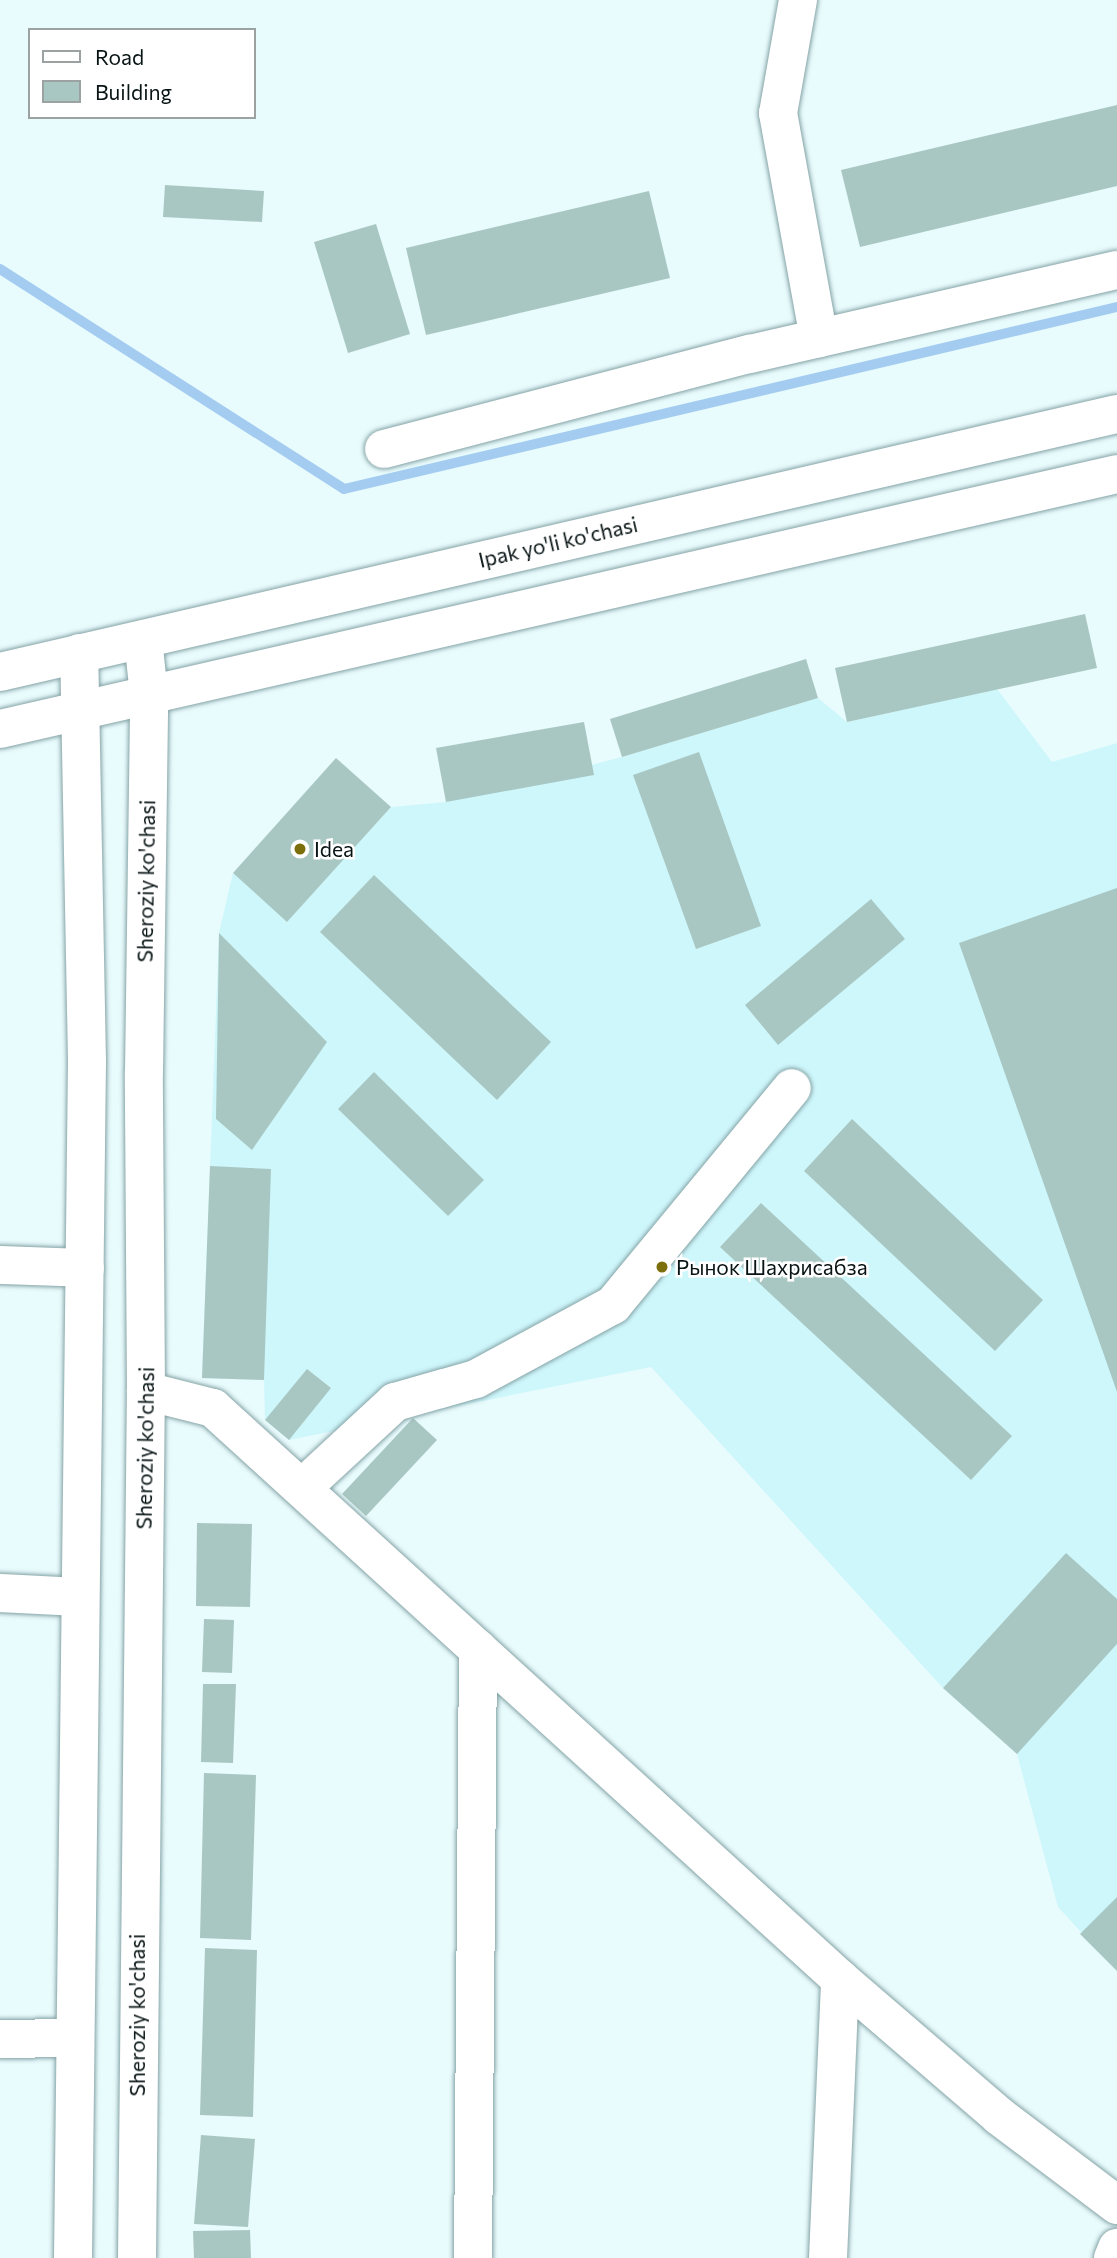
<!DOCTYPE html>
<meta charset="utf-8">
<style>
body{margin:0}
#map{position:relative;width:1117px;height:2258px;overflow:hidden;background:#e8fbfd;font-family:Commissioner,sans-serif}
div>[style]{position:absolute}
.built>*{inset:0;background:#cef7fc}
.stream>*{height:10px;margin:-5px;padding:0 5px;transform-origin:5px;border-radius:5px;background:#a4ccf1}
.building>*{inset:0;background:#a9c7c2}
.roads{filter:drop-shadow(0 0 2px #85a3a6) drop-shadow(0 0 2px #85a3a6)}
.minor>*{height:38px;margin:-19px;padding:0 19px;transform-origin:19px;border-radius:19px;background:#fff}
.major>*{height:38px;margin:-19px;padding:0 19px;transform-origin:19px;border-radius:19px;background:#fff}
.dots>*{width:19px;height:19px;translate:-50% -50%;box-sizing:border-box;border:4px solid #fff;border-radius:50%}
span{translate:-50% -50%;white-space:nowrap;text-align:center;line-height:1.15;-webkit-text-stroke:5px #fff;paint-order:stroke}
.street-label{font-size:21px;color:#081314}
.poi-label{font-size:21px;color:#081314}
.left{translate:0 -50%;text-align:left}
.legend{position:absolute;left:28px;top:28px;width:228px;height:91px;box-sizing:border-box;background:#fff;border:2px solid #9ca1a1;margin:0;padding:9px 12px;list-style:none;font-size:21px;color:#081314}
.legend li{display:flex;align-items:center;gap:14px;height:35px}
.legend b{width:35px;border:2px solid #9ca1a1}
</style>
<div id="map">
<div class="built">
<i style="clip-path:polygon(997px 689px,1052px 762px,1117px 743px,1117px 1971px,1058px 1907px,1017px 1754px,943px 1688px,651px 1367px,289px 1440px,265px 1420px,264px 1380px,202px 1378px,219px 933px,233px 873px,287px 921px,391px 807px,446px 802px,622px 757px,818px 698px,847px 722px)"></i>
</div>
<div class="stream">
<i style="left:0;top:269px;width:408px;rotate:32.6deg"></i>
<i style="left:344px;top:489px;width:794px;rotate:-13.25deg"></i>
</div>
<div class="building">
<i style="clip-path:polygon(1117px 105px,1117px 186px,860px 247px,841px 170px)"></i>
<i style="clip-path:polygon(165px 185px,264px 191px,262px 222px,163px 217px)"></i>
<i style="clip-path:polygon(649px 191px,670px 278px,426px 335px,406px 248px)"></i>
<i style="clip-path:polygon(376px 224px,410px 334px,348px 353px,314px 242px)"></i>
<i style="clip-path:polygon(1085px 614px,1097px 668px,847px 722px,835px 668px)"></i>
<i style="clip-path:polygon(806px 659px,818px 698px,622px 757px,610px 719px)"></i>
<i style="clip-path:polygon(584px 722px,594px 775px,446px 802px,436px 748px)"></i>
<i style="clip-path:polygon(699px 752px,761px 926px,696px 949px,633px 775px)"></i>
<i style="clip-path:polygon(336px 758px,391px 807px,287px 922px,233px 873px)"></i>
<i style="clip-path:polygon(374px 875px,551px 1042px,497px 1100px,320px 932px)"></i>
<i style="clip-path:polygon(1117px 888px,1117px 1392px,959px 943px)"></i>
<i style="clip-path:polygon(871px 899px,905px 939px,778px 1045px,745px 1005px)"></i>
<i style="clip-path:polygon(219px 933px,327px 1042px,252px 1150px,216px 1119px)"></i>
<i style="clip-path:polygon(374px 1072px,484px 1180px,448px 1216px,338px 1109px)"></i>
<i style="clip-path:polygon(852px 1119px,1043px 1300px,995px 1351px,804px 1171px)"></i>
<i style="clip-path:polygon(210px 1166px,271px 1169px,264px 1380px,202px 1378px)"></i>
<i style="clip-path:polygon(761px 1203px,1012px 1436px,971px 1480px,720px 1247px)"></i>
<i style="clip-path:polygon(307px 1369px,331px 1388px,289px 1440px,265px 1420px)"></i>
<i style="clip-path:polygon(413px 1418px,437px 1440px,366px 1516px,342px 1494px)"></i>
<i style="clip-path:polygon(197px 1523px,252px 1524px,250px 1607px,196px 1606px)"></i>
<i style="clip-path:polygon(1066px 1553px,1117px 1599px,1117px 1644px,1017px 1754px,943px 1688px)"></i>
<i style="clip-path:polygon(204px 1619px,234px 1620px,232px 1673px,202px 1672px)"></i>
<i style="clip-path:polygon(203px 1684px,236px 1684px,233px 1763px,201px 1762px)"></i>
<i style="clip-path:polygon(204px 1773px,256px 1775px,251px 1940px,200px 1938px)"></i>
<i style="clip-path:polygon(1117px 1897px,1117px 1971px,1080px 1934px)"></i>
<i style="clip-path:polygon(205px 1948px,257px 1950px,253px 2117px,200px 2115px)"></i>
<i style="clip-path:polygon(201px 2135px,255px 2139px,248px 2227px,194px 2224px)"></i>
<i style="clip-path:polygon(250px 2230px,251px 2258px,194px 2258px,193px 2231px)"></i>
</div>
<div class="roads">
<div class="minor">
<i style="left:798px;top:0;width:115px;rotate:100deg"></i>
<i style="left:778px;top:113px;width:229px;rotate:79.7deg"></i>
<i style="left:384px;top:449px;width:378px;rotate:-14.6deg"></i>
<i style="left:750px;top:354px;width:376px;rotate:-12.9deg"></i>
<i style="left:0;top:1265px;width:85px;rotate:2deg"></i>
<i style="left:146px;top:1391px;width:69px;rotate:14.2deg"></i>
<i style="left:213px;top:1408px;width:848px;rotate:42.32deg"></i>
<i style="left:840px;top:1979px;width:210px;rotate:40.7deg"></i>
<i style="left:999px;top:2116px;width:148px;rotate:37deg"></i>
<i style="left:302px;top:1488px;width:127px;rotate:-42.8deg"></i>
<i style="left:395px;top:1402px;width:84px;rotate:-15.9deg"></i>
<i style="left:476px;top:1379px;width:156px;rotate:-28.4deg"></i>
<i style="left:613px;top:1305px;width:281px;rotate:-50.5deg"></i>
<i style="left:0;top:1593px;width:80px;rotate:2.9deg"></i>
<i style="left:0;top:2039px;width:73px;rotate:-0.8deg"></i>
<i style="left:473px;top:2258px;width:609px;rotate:-89.53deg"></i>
<i style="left:828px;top:2258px;width:279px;rotate:-87.5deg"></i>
<i style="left:1113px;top:2258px;width:11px;rotate:-68deg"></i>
</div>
<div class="major">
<i style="left:0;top:672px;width:1146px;rotate:-13.01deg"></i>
<i style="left:0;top:729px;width:1146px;rotate:-12.86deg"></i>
<i style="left:73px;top:2258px;width:1197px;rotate:-89.33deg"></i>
<i style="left:87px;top:1061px;width:408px;rotate:-91.1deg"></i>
<i style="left:137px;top:2258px;width:867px;rotate:-89.41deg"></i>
<i style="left:146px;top:1391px;width:319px;rotate:-90.4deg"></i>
<i style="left:144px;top:1072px;width:377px;rotate:-89.2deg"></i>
<i style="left:149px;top:695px;width:56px;rotate:-96.1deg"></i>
</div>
</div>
<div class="dots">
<i style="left:300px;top:849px;background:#7c6e0b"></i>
<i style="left:662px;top:1267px;background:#7c6e0b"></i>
</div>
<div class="street-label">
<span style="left:558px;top:542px;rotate:-13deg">Ipak yo'li ko'chasi</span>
<span style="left:146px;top:881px;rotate:-89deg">Sheroziy ko'chasi</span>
<span style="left:145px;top:1448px;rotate:-89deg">Sheroziy ko'chasi</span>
<span style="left:137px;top:2015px;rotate:-90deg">Sheroziy ko'chasi</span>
</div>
<div class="poi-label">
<span class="left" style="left:314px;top:849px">Idea</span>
<span class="left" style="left:676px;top:1267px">Рынок Шахрисабза</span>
</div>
<ul class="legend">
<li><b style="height:9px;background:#fff"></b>Road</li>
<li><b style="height:19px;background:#a9c7c2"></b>Building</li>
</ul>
</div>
